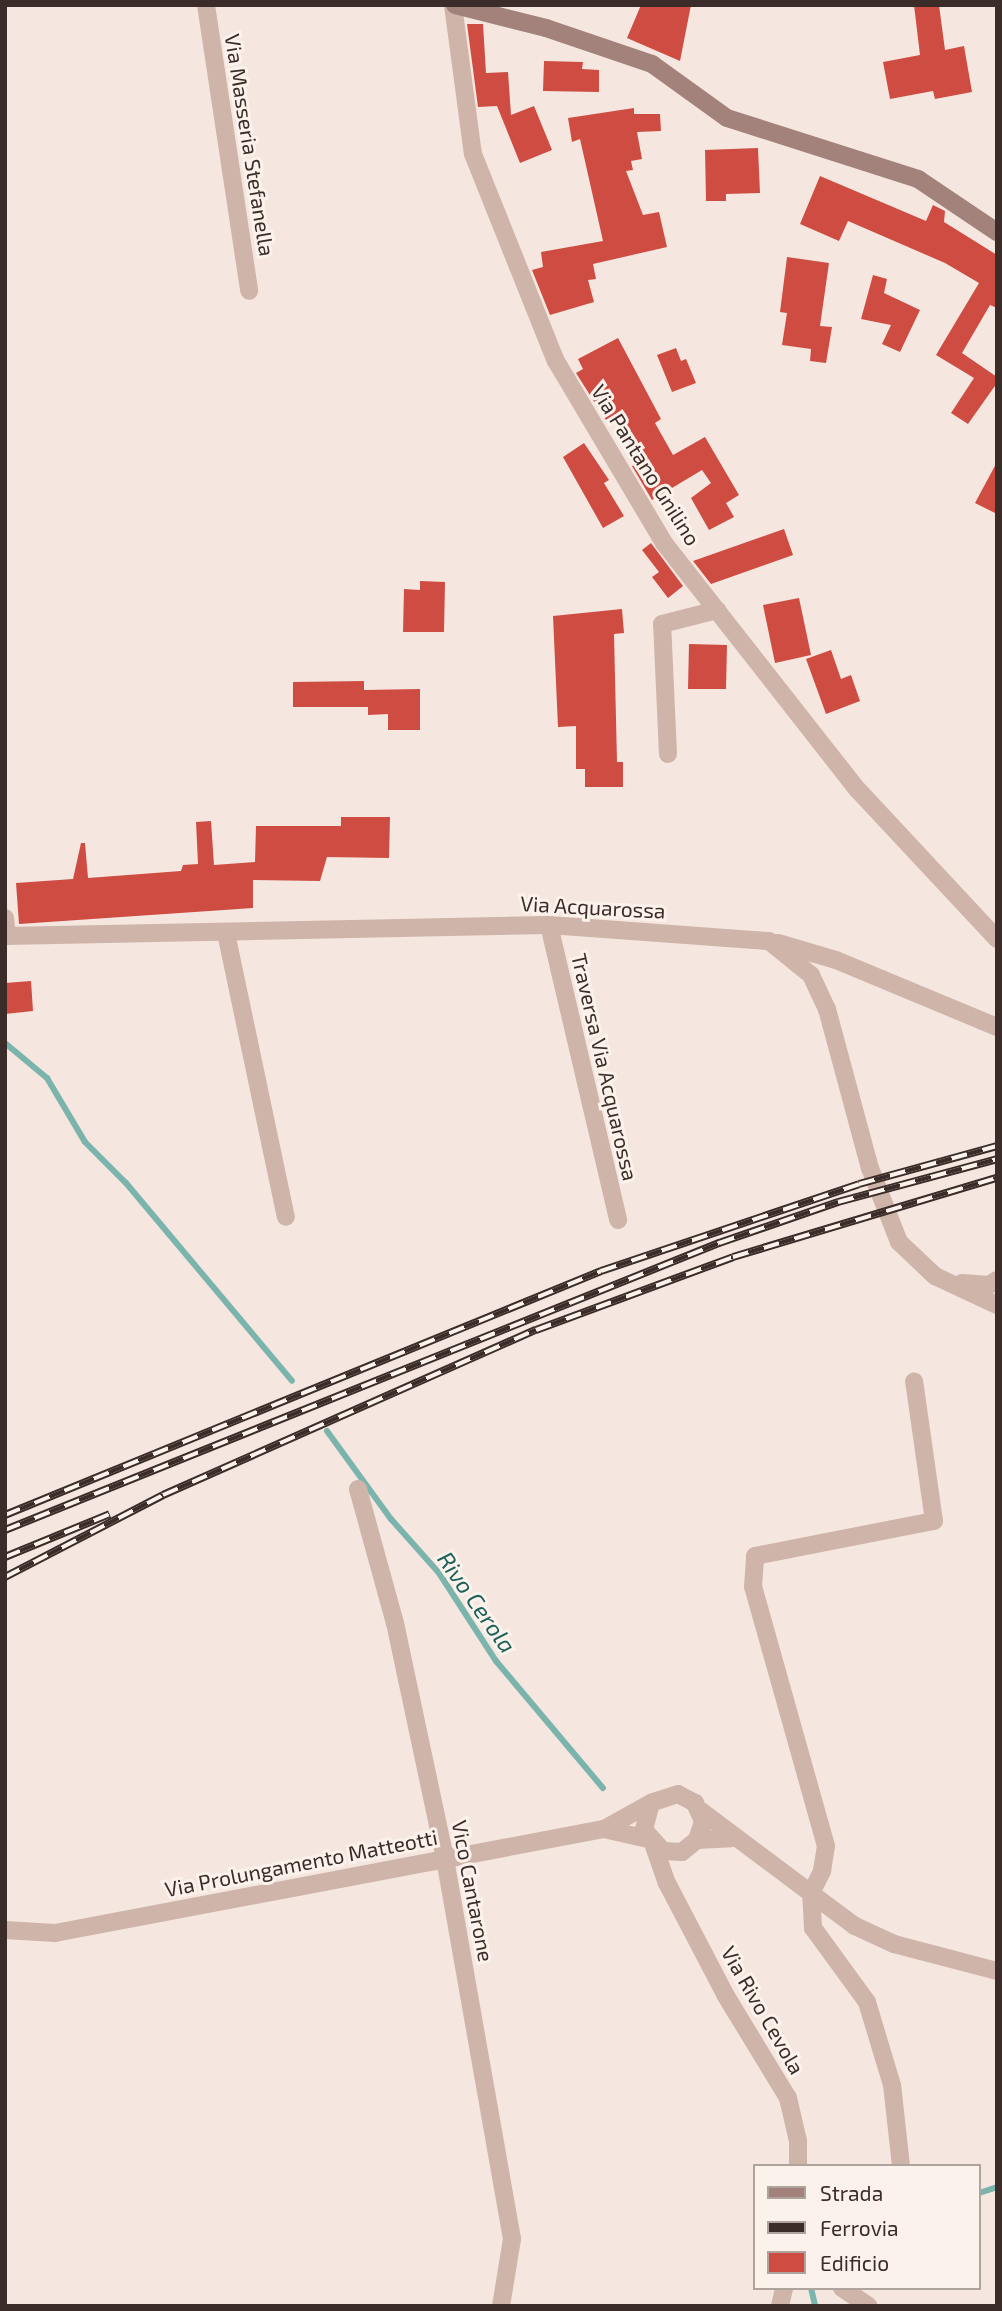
<!DOCTYPE html>
<style>
body{margin:0}
#map{position:relative;width:1002px;height:2311px;overflow:hidden;background:#f5e6df;font-family:"Exo 2",sans-serif}
div>[style]{position:absolute}
.stream>*{height:6px;margin:-3px;padding:0 3px;transform-origin:3px;border-radius:3px;background:#7bb4ad}
.building>*{inset:0;background:#cf4c42}
.minor>*{height:18px;margin:-9px;padding:0 9px;transform-origin:9px;border-radius:9px;background:#ceb4a9}
.tertiary>*{height:18px;margin:-9px;padding:0 9px;transform-origin:9px;border-radius:9px;background:#ceb4a9}
.secondary>*{height:18px;margin:-9px;padding:0 9px;transform-origin:9px;border-radius:9px;background:#a2827a}
.rail>*{height:8px;margin-top:-4px;transform-origin:0;background:repeating-linear-gradient(90deg,#fcf2ec 0 16px,#3b2c29 0 32px);box-sizing:border-box;border-block:2px solid #3b2c29}
span{translate:-50% -50%;white-space:nowrap;text-align:center;line-height:1.15;-webkit-text-stroke:6px #fcf2ec;paint-order:stroke}
.street-label{font-size:21px;color:#3b2c29}
.water-label{font-size:23px;color:#1b6059;font-style:italic}
.frame{position:absolute;inset:0;border:7px solid #3b2c29;pointer-events:none}
.legend{position:absolute;left:753px;top:2164px;width:228px;height:126px;box-sizing:border-box;background:#fcf2ec;border:2px solid #afa39e;margin:0;padding:9px 12px;list-style:none;font-size:21px;color:#3b2c29}
.legend li{display:flex;align-items:center;gap:14px;height:35px}
.legend b{width:35px;border:2px solid #afa39e}
</style>
<div id="map">
<div class="stream">
<i style="left:5px;top:1043px;width:55px;rotate:39.8deg"></i>
<i style="left:47px;top:1078px;width:74px;rotate:59.3deg"></i>
<i style="left:85px;top:1142px;width:58px;rotate:45deg"></i>
<i style="left:126px;top:1183px;width:258px;rotate:50deg"></i>
<i style="left:327px;top:1431px;width:109px;rotate:54deg"></i>
<i style="left:391px;top:1519px;width:72px;rotate:48.4deg"></i>
<i style="left:439px;top:1573px;width:105px;rotate:57.1deg"></i>
<i style="left:496px;top:1661px;width:166px;rotate:49.9deg"></i>
<i style="left:979px;top:2193px;width:19px;rotate:-18deg"></i>
<i style="left:811px;top:2288px;width:18px;rotate:77deg"></i>
</div>
<div class="building">
<i style="clip-path:polygon(641px 5px,691px 5px,680px 61px,627px 38px)"></i>
<i style="clip-path:polygon(914px 5px,939px 5px,945px 50px,964px 46px,972px 92px,935px 99px,933px 91px,890px 99px,883px 62px,920px 55px)"></i>
<i style="clip-path:polygon(467px 24px,483px 24px,486px 73px,508px 72px,511px 115px,534px 106px,552px 150px,520px 163px,497px 106px,478px 107px)"></i>
<i style="clip-path:polygon(544px 61px,583px 62px,582px 69px,599px 70px,599px 92px,543px 91px)"></i>
<i style="clip-path:polygon(634px 108px,634px 114px,660px 114px,661px 131px,637px 132px,642px 159px,631px 161px,633px 170px,626px 171px,643px 215px,659px 212px,667px 247px,593px 264px,596px 279px,588px 280px,594px 302px,550px 315px,532px 270px,543px 267px,541px 252px,603px 241px,580px 139px,572px 142px,568px 118px)"></i>
<i style="clip-path:polygon(758px 148px,760px 193px,726px 194px,726px 201px,706px 201px,705px 150px)"></i>
<i style="clip-path:polygon(820px 176px,926px 221px,933px 205px,945px 211px,944px 222px,997px 255px,997px 308px,990px 305px,962px 353px,997px 377px,997px 383px,968px 424px,951px 413px,974px 378px,936px 355px,979px 283px,945px 263px,848px 221px,839px 241px,800px 224px)"></i>
<i style="clip-path:polygon(787px 257px,829px 263px,820px 326px,832px 327px,826px 363px,810px 361px,811px 349px,782px 345px,787px 313px,780px 312px)"></i>
<i style="clip-path:polygon(873px 275px,887px 279px,884px 293px,920px 310px,900px 352px,882px 344px,891px 325px,861px 319px)"></i>
<i style="clip-path:polygon(618px 338px,661px 419px,655px 423px,673px 455px,705px 437px,739px 495px,726px 503px,734px 517px,709px 530px,691px 498px,711px 483px,702px 470px,652px 500px,632px 466px,640px 462px,618px 420px,609px 425px,576px 373px,583px 369px,578px 359px)"></i>
<i style="clip-path:polygon(676px 348px,681px 361px,686px 359px,696px 383px,672px 392px,657px 355px)"></i>
<i style="clip-path:polygon(584px 443px,609px 480px,604px 483px,624px 516px,603px 528px,563px 457px)"></i>
<i style="clip-path:polygon(997px 462px,997px 514px,975px 503px)"></i>
<i style="clip-path:polygon(784px 529px,793px 555px,711px 584px,693px 561px)"></i>
<i style="clip-path:polygon(651px 543px,683px 586px,668px 598px,652px 577px,659px 572px,642px 550px)"></i>
<i style="clip-path:polygon(420px 581px,445px 582px,444px 632px,403px 632px,404px 589px,420px 590px)"></i>
<i style="clip-path:polygon(799px 598px,811px 655px,775px 663px,763px 605px)"></i>
<i style="clip-path:polygon(622px 609px,624px 633px,614px 634px,617px 762px,623px 762px,623px 787px,585px 787px,585px 769px,576px 769px,576px 726px,558px 727px,553px 616px)"></i>
<i style="clip-path:polygon(689px 644px,727px 645px,726px 689px,688px 689px)"></i>
<i style="clip-path:polygon(831px 650px,841px 679px,851px 675px,860px 701px,826px 714px,806px 659px)"></i>
<i style="clip-path:polygon(364px 681px,364px 690px,420px 689px,420px 730px,388px 730px,388px 714px,368px 715px,368px 707px,293px 707px,293px 682px)"></i>
<i style="clip-path:polygon(341px 817px,390px 817px,389px 858px,327px 857px,320px 881px,253px 880px,253px 908px,19px 924px,16px 883px,73px 879px,81px 843px,85px 843px,88px 878px,181px 871px,183px 865px,198px 864px,196px 822px,211px 821px,214px 865px,255px 862px,256px 826px,341px 826px)"></i>
<i style="clip-path:polygon(31px 981px,33px 1011px,5px 1014px,5px 983px)"></i>
</div>
<div class="minor">
<i style="left:206px;top:5px;width:289px;rotate:81.4deg"></i>
<i style="left:453px;top:5px;width:150px;rotate:82.4deg"></i>
<i style="left:473px;top:154px;width:223px;rotate:68.2deg"></i>
<i style="left:556px;top:361px;width:212px;rotate:59.3deg"></i>
<i style="left:664px;top:543px;width:314px;rotate:51.9deg"></i>
<i style="left:858px;top:790px;width:204px;rotate:47deg"></i>
<i style="left:668px;top:754px;width:130px;rotate:-92.6deg"></i>
<i style="left:662px;top:624px;width:57px;rotate:-14.3deg"></i>
<i style="left:5px;top:918px;width:18px;rotate:84deg"></i>
<i style="left:549px;top:925px;width:303px;rotate:76.8deg"></i>
<i style="left:226px;top:933px;width:290px;rotate:78.1deg"></i>
<i style="left:5px;top:936px;width:544px;rotate:-1.16deg"></i>
<i style="left:549px;top:925px;width:221px;rotate:4.2deg"></i>
<i style="left:769px;top:941px;width:54px;rotate:39deg"></i>
<i style="left:811px;top:975px;width:38px;rotate:65deg"></i>
<i style="left:827px;top:1009px;width:165px;rotate:74.9deg"></i>
<i style="left:870px;top:1168px;width:79px;rotate:68.6deg"></i>
<i style="left:899px;top:1242px;width:50px;rotate:43.4deg"></i>
<i style="left:935px;top:1276px;width:68px;rotate:25.1deg"></i>
<i style="left:778px;top:943px;width:60px;rotate:16.3deg"></i>
<i style="left:836px;top:960px;width:174px;rotate:22.6deg"></i>
<i style="left:962px;top:1283px;width:27px;rotate:4deg"></i>
<i style="left:989px;top:1285px;width:9px;rotate:-32deg"></i>
<i style="left:358px;top:1489px;width:139px;rotate:74.6deg"></i>
<i style="left:395px;top:1623px;width:241px;rotate:78deg"></i>
<i style="left:445px;top:1859px;width:386px;rotate:80deg"></i>
<i style="left:512px;top:2239px;width:68px;rotate:99.3deg"></i>
<i style="left:901px;top:2166px;width:81px;rotate:-96.3deg"></i>
<i style="left:892px;top:2085px;width:87px;rotate:-106.8deg"></i>
<i style="left:867px;top:2002px;width:92px;rotate:-126.1deg"></i>
<i style="left:813px;top:1928px;width:35px;rotate:-93deg"></i>
<i style="left:811px;top:1893px;width:25px;rotate:-63deg"></i>
<i style="left:822px;top:1871px;width:25px;rotate:-81deg"></i>
<i style="left:826px;top:1846px;width:269px;rotate:-105.7deg"></i>
<i style="left:753px;top:1587px;width:31px;rotate:-86deg"></i>
<i style="left:755px;top:1556px;width:182px;rotate:-11.1deg"></i>
<i style="left:934px;top:1521px;width:141px;rotate:-98.1deg"></i>
<i style="left:842px;top:2288px;width:32px;rotate:34deg"></i>
</div>
<div class="tertiary">
<i style="left:701px;top:1811px;width:192px;rotate:36.8deg"></i>
<i style="left:855px;top:1926px;width:43px;rotate:24.8deg"></i>
<i style="left:894px;top:1944px;width:106px;rotate:14.7deg"></i>
<i style="left:604px;top:1829px;width:45px;rotate:12.8deg"></i>
<i style="left:697px;top:1840px;width:20px;rotate:-72deg"></i>
<i style="left:703px;top:1821px;width:20px;rotate:-114deg"></i>
<i style="left:695px;top:1803px;width:19px;rotate:-152deg"></i>
<i style="left:678px;top:1794px;width:28px;rotate:162deg"></i>
<i style="left:651px;top:1803px;width:28px;rotate:105deg"></i>
<i style="left:644px;top:1830px;width:28px;rotate:48deg"></i>
<i style="left:663px;top:1851px;width:19px;rotate:3deg"></i>
<i style="left:682px;top:1852px;width:19px;rotate:-39deg"></i>
<i style="left:697px;top:1840px;width:34px;rotate:-3deg"></i>
<i style="left:654px;top:1846px;width:39px;rotate:71deg"></i>
<i style="left:667px;top:1883px;width:127px;rotate:62.4deg"></i>
<i style="left:726px;top:1996px;width:119px;rotate:58.7deg"></i>
<i style="left:788px;top:2098px;width:44px;rotate:76.9deg"></i>
<i style="left:798px;top:2141px;width:25px;rotate:90deg"></i>
<i style="left:5px;top:1930px;width:50px;rotate:3.4deg"></i>
<i style="left:55px;top:1933px;width:559px;rotate:-10.73deg"></i>
<i style="left:604px;top:1829px;width:54px;rotate:-29deg"></i>
<i style="left:780px;top:2306px;width:18px;rotate:-77deg"></i>
</div>
<div class="secondary">
<i style="left:455px;top:5px;width:94px;rotate:14.2deg"></i>
<i style="left:546px;top:28px;width:112px;rotate:18.8deg"></i>
<i style="left:652px;top:64px;width:92px;rotate:35.8deg"></i>
<i style="left:727px;top:118px;width:201px;rotate:17.7deg"></i>
<i style="left:918px;top:179px;width:95px;rotate:33.9deg"></i>
</div>
<div class="rail">
<i style="left:5px;top:1515px;width:644px;rotate:-22.26deg"></i>
<i style="left:601px;top:1271px;width:272px;rotate:-18.6deg"></i>
<i style="left:859px;top:1184px;width:143px;rotate:-15.4deg"></i>
<i style="left:5px;top:1530px;width:770px;rotate:-21.9deg"></i>
<i style="left:719px;top:1243px;width:126px;rotate:-19deg"></i>
<i style="left:838px;top:1202px;width:165px;rotate:-15.1deg"></i>
<i style="left:5px;top:1557px;width:113px;rotate:-22.3deg"></i>
<i style="left:5px;top:1577px;width:178px;rotate:-27.4deg"></i>
<i style="left:163px;top:1495px;width:408px;rotate:-23.9deg"></i>
<i style="left:536px;top:1330px;width:210px;rotate:-20.3deg"></i>
<i style="left:733px;top:1257px;width:276px;rotate:-16.7deg"></i>
</div>
<div class="street-label">
<span style="left:250px;top:145px;rotate:81deg">Via Masseria Stefanella</span>
<span style="left:646px;top:465px;rotate:58deg">Via Pantano Gnilino</span>
<span style="left:593px;top:907px;rotate:3deg">Via Acquarossa</span>
<span style="left:605px;top:1067px;rotate:77deg">Traversa Via Acquarossa</span>
<span style="left:301px;top:1863px;rotate:-11deg">Via Prolungamento Matteotti</span>
<span style="left:473px;top:1891px;rotate:79deg">Vico Cantarone</span>
<span style="left:763px;top:2010px;rotate:60deg">Via Rivo Cevola</span>
</div>
<div class="water-label">
<span style="left:477px;top:1602px;rotate:55deg">Rivo Cerola</span>
</div>
<div class="frame"></div>
<ul class="legend">
<li><b style="height:9px;background:#a2827a"></b>Strada</li>
<li><b style="height:9px;background:#3b2c29"></b>Ferrovia</li>
<li><b style="height:19px;background:#cf4c42"></b>Edificio</li>
</ul>
</div>
